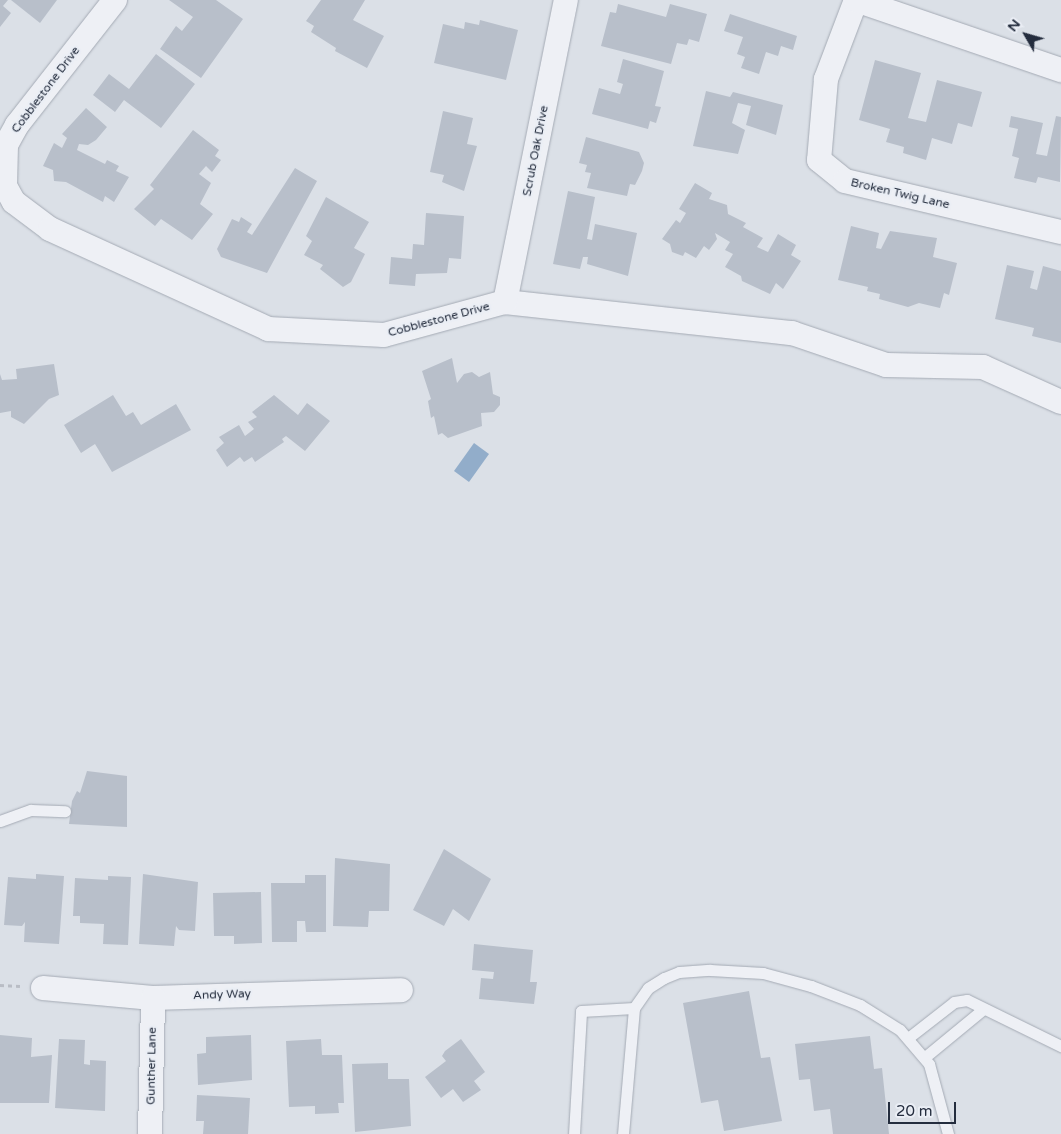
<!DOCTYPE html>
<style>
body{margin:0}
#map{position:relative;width:1061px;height:1134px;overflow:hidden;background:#dbe0e7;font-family:"Varela Round",sans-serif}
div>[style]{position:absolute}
.water>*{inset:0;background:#92adca}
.building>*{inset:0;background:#b8bfca}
.path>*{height:3px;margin-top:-1.5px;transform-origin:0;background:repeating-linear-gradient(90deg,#b9bdc5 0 4px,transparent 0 8px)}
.roads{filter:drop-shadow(0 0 1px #a4aab4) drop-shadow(0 0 1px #a4aab4)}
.service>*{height:11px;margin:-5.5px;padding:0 5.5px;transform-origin:5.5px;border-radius:5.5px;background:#eef0f5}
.minor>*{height:24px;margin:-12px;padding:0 12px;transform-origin:12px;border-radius:12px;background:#eef0f5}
span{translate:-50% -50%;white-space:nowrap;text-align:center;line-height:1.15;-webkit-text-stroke:4.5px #eaeef5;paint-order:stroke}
.street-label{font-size:12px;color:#242d3e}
.north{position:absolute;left:1001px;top:10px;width:50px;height:50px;-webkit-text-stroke:4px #eaeef5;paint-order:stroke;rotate:308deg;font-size:14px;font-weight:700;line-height:20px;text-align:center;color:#242d3e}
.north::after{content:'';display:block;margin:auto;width:18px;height:22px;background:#242d3e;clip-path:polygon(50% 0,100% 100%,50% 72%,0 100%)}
.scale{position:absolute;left:888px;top:1102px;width:68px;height:22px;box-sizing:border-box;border:2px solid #242d3e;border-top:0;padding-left:6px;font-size:15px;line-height:18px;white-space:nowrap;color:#242d3e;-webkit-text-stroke:4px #eaeef5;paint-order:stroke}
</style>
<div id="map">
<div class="water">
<i style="clip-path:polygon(474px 443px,489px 454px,469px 482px,454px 471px)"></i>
</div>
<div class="building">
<i style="clip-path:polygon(0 0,8px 0,3px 6px,11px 13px,0 27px)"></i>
<i style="clip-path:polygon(11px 0,57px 0,40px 23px)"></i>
<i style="clip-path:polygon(169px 0,216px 0,243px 19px,201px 78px,160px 49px,176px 26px,182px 31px,193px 17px)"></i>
<i style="clip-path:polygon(321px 0,365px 0,353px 20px,384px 36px,367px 68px,335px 51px,336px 48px,311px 32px,314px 26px,306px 21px)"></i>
<i style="clip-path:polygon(618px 4px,666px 17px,670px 4px,707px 14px,699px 42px,689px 39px,687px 45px,677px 43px,671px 64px,601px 46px,610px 12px,616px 13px)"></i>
<i style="clip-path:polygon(730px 14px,797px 36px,793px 50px,781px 46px,778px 56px,766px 52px,759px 74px,741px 68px,745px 57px,737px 54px,743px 37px,724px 31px)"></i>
<i style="clip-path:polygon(480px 20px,518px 30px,506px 80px,434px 63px,443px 24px,464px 29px,465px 22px,479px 25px)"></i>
<i style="clip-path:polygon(156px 54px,195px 84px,161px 128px,124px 100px,115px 112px,93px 95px,109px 74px,129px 89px)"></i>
<i style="clip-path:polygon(623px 59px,664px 71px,655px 106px,661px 107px,656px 123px,650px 121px,648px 129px,592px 114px,599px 88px,620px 94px,623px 84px,617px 82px)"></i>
<i style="clip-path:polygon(875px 60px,921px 73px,908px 118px,926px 122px,937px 80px,982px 92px,972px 127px,958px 123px,952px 144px,932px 138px,926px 160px,903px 153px,904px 147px,886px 142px,890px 129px,859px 120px)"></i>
<i style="clip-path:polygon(706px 91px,730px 97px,733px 92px,783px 105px,776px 135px,746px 125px,751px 106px,738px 103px,732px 123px,745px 130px,738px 154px,693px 146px)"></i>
<i style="clip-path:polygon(86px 108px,107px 127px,96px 140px,88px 145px,79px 144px,77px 150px,105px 164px,107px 160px,119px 166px,116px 171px,129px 177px,114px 202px,105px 196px,103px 202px,66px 182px,54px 181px,53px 170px,43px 166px,54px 143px,62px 148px,67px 138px,62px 134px)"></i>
<i style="clip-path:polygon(443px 111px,473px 118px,467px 144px,477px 146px,464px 191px,442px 182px,444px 175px,430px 172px)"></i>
<i style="clip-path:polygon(1011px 116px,1043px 123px,1036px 154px,1047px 156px,1056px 116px,1061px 117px,1060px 182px,1038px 177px,1036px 183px,1014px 178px,1019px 158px,1012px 156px,1018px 129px,1009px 127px)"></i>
<i style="clip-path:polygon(193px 130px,219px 150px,215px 156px,221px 160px,212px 172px,206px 166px,199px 174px,211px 183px,200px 204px,213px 214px,192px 240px,161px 219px,155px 226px,134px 209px,154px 189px,150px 185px)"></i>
<i style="clip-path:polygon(586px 137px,639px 152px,644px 163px,642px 171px,635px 185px,630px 184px,627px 196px,587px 188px,591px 173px,585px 172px,587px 165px,579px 163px)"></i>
<i style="clip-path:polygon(295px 168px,317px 181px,267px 273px,221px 257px,217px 249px,232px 219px,239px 222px,241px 217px,252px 224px,247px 232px,252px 235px)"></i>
<i style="clip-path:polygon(695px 183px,712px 193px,709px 199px,727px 205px,728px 214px,746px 223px,743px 227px,763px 238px,757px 247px,768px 252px,778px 234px,796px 245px,791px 255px,801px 261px,783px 289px,776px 283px,770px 294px,742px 281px,741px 276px,725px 267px,733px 254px,725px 250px,730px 242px,715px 233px,717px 239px,709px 250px,704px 246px,696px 258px,685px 252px,683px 256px,672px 252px,670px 244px,662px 239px,676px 220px,680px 223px,686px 213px,679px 209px)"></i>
<i style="clip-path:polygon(568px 191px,595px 197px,587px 239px,592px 240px,595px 224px,637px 233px,628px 276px,587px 264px,588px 257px,583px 257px,580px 269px,553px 264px)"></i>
<i style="clip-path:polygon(326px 197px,369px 222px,354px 248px,365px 254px,351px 282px,343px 287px,320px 269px,323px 265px,304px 255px,312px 241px,306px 236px)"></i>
<i style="clip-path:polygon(426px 213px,464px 216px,461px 259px,449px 258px,447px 273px,416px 274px,415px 286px,389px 284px,391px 257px,412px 259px,413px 244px,424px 245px)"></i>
<i style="clip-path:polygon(851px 226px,879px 233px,876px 248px,881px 249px,890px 231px,937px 238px,933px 257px,957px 263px,949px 295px,944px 293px,940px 308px,919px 303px,908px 307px,879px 299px,880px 294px,867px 291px,868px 287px,838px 280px)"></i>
<i style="clip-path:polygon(1007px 265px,1034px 271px,1030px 288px,1037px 290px,1043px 266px,1061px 271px,1061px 343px,1032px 336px,1034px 328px,995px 319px)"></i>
<i style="clip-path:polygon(452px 358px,457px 383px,464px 374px,472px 372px,479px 377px,490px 372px,493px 394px,500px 397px,500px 405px,494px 412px,481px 413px,482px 426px,448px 438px,442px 433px,438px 435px,434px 416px,431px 418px,428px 401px,431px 399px,422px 371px)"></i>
<i style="clip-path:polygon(54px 364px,59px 395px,49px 399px,24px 424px,11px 417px,11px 411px,0 413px,0 374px,2px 380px,17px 379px,16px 369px)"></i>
<i style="clip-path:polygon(113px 395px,126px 416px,133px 412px,141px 425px,176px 404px,191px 430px,112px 472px,95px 444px,81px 453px,64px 425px)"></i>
<i style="clip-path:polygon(274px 395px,298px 415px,307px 403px,330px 421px,305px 451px,286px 436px,282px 439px,284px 442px,255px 462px,252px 457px,244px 462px,240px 457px,227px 467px,216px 450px,224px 443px,219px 437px,239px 425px,245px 436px,254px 429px,248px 422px,257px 417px,252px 412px)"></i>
<i style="clip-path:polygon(87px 771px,127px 776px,127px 827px,69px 824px,72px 801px,77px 791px,80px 793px)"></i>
<i style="clip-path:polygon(444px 849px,491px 879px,469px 921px,453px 909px,444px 926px,413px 910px)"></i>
<i style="clip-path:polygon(335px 858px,390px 864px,389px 911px,369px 911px,368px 927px,333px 926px)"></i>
<i style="clip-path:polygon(36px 874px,64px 876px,59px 944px,24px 942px,25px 922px,22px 926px,4px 925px,8px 877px,36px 879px)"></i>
<i style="clip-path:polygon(143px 874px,198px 882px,195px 931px,179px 930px,176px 926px,174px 946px,139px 944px)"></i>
<i style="clip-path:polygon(305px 875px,326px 875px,326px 932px,306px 932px,305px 921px,297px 921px,297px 942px,272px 942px,271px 883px,305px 883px)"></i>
<i style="clip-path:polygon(108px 876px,131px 877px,128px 945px,103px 944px,104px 924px,80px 923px,80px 916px,73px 916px,75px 878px,108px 880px)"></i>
<i style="clip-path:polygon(261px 892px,262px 943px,234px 944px,234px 936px,214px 936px,213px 893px)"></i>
<i style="clip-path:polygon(474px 944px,533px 950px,530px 982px,537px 982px,534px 1004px,479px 999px,481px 978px,493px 979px,494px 972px,472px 970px)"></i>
<i style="clip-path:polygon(749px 991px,761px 1058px,770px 1057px,782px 1121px,724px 1131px,718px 1100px,701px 1103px,683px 1003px)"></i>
<i style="clip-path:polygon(0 1035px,32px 1038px,31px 1057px,52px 1055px,49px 1103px,0 1103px)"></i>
<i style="clip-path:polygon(251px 1035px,252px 1080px,198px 1085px,197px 1054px,206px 1053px,206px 1037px)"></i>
<i style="clip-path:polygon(870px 1036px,874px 1069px,882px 1068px,889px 1134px,833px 1134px,830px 1109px,814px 1111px,810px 1079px,799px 1080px,795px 1044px)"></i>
<i style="clip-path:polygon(59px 1039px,85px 1040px,84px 1064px,90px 1065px,90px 1060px,106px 1061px,105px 1111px,55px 1108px)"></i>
<i style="clip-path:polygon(321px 1039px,322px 1055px,342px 1055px,344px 1103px,338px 1103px,339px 1113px,315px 1114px,315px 1106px,289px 1107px,286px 1041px)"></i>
<i style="clip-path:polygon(461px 1039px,485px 1072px,474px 1081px,481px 1090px,463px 1102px,453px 1089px,441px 1098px,425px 1077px,446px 1061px,442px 1056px,445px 1051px)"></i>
<i style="clip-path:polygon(388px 1063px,388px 1079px,409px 1079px,411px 1126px,355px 1132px,352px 1064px)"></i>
<i style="clip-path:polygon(197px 1095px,250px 1098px,248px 1134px,203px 1134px,204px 1121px,196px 1121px)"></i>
</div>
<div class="path">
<i style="left:0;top:985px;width:20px;rotate:3deg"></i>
</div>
<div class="roads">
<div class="service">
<i style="left:0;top:821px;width:33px;rotate:-20deg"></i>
<i style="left:31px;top:810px;width:34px;rotate:2deg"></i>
<i style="left:908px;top:1038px;width:58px;rotate:-38deg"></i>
<i style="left:954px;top:1002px;width:13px;rotate:-9deg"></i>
<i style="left:967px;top:1000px;width:105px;rotate:26.1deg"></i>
<i style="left:925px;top:1057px;width:74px;rotate:-39.5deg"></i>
<i style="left:574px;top:1134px;width:123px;rotate:-86.7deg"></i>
<i style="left:581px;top:1011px;width:53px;rotate:-3.2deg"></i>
<i style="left:623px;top:1134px;width:126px;rotate:-85deg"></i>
<i style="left:634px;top:1008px;width:24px;rotate:-55deg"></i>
<i style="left:648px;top:988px;width:19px;rotate:-32deg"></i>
<i style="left:664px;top:978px;width:16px;rotate:-22deg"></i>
<i style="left:679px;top:972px;width:31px;rotate:-4deg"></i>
<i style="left:710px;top:970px;width:53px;rotate:3.2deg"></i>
<i style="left:763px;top:973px;width:50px;rotate:15.2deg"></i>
<i style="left:811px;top:986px;width:53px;rotate:21.2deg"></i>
<i style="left:860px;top:1005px;width:47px;rotate:32deg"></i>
<i style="left:900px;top:1030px;width:45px;rotate:49.5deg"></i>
<i style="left:929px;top:1064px;width:73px;rotate:74.8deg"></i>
</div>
<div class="minor">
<i style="left:115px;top:0;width:159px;rotate:128.1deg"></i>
<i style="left:17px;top:125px;width:23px;rotate:119deg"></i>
<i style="left:6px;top:145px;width:41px;rotate:91.4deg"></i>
<i style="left:5px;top:186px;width:18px;rotate:61deg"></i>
<i style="left:14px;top:202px;width:45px;rotate:36.9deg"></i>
<i style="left:50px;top:229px;width:240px;rotate:24.6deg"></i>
<i style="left:268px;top:329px;width:116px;rotate:3deg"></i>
<i style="left:384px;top:335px;width:125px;rotate:-15.3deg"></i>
<i style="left:505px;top:302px;width:289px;rotate:6.2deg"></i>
<i style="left:792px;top:333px;width:99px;rotate:18.8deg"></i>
<i style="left:886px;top:365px;width:97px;rotate:1.2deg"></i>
<i style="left:983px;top:367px;width:85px;rotate:24.2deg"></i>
<i style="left:856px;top:0;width:85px;rotate:110.8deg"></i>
<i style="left:826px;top:79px;width:81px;rotate:94.9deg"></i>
<i style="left:819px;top:160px;width:33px;rotate:39deg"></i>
<i style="left:845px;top:181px;width:222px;rotate:13.3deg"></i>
<i style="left:856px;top:0;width:217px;rotate:18.9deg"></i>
<i style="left:505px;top:302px;width:308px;rotate:-78.6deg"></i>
<i style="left:43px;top:988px;width:110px;rotate:5.2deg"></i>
<i style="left:153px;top:998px;width:248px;rotate:-1.8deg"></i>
<i style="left:150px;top:1134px;width:136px;rotate:-88.7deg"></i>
</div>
</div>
<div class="street-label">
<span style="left:46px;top:90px;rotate:-53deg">Cobblestone Drive</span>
<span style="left:536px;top:151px;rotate:-79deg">Scrub Oak Drive</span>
<span style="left:900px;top:194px;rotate:13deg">Broken Twig Lane</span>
<span style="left:439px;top:320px;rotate:-15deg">Cobblestone Drive</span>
<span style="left:222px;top:995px;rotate:-2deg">Andy Way</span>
<span style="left:152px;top:1066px;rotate:-89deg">Gunther Lane</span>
</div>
<div class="north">N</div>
<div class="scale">20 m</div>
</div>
